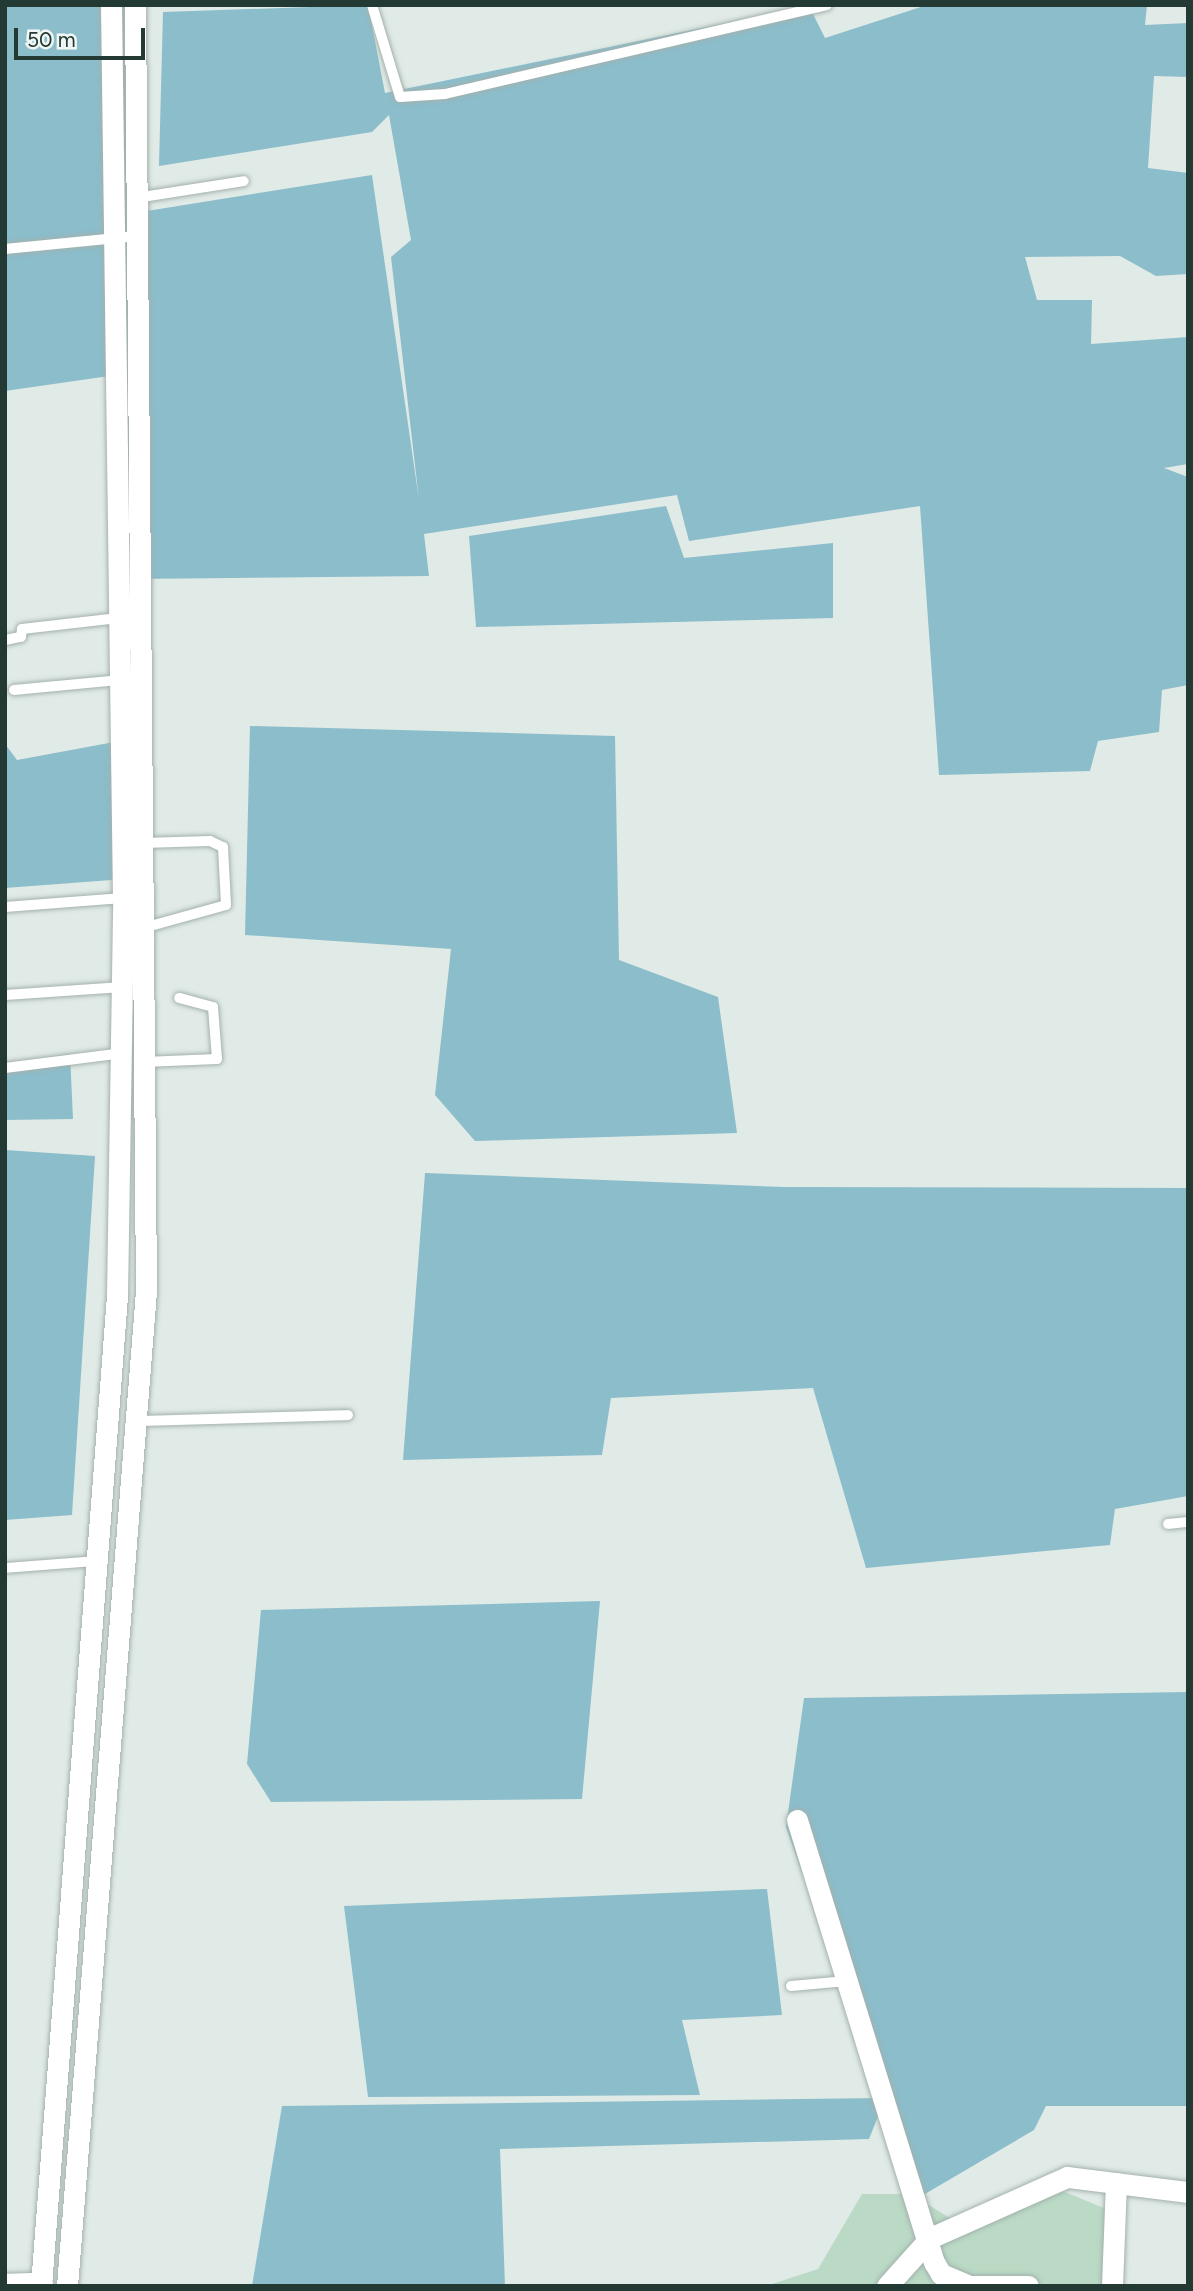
<!DOCTYPE html>
<style>
body{margin:0}
#map{position:relative;width:1193px;height:2291px;overflow:hidden;background:#e0eae6;font-family:Figtree,sans-serif}
div>[style]{position:absolute}
.green>*{inset:0;background:#badac5}
.water>*{inset:0;background:#8cbdcb}
.roads{filter:drop-shadow(0 0 2px #a3b1ad) drop-shadow(0 0 2px #a3b1ad)}
.lane>*{height:10px;margin:-5px;padding:0 5px;transform-origin:5px;border-radius:5px;background:#fff}
.street>*{height:21px;margin:-10.5px;padding:0 10.5px;transform-origin:10.5px;border-radius:10.5px;background:#fff}
.secondary>*{height:21px;margin:-10.5px;padding:0 10.5px;transform-origin:10.5px;border-radius:10.5px;background:#fff}
span{translate:-50% -50%;white-space:nowrap;text-align:center;line-height:1.15;-webkit-text-stroke:5px #f0f7f4;paint-order:stroke}
.frame{position:absolute;inset:0;border:7px solid #223934;pointer-events:none}
.scale{position:absolute;left:14px;top:28px;width:131px;height:32px;box-sizing:border-box;border:4px solid #223934;border-top:0;padding-left:9px;font-size:21px;line-height:24px;white-space:nowrap;color:#223934;-webkit-text-stroke:5px #f0f7f4;paint-order:stroke}
</style>
<div id="map">
<div class="green">
<i style="clip-path:polygon(1060px 2190px,1111px 2211px,1109px 2286px,766px 2286px,818px 2269px,862px 2194px,911px 2194px,966px 2228px)"></i>
</div>
<div class="water">
<i style="clip-path:polygon(5px 5px,124px 5px,128px 214px,372px 175px,419px 500px,391px 257px,411px 240px,389px 115px,372px 132px,159px 166px,163px 12px,368px 5px,385px 93px,809px 6px,825px 38px,927px 5px,1147px 5px,1145px 25px,1188px 23px,1188px 77px,1154px 76px,1148px 168px,1188px 173px,1188px 274px,1156px 276px,1120px 256px,1025px 257px,1037px 300px,1092px 300px,1091px 344px,1188px 337px,1188px 464px,1164px 468px,1188px 477px,1188px 685px,1162px 690px,1159px 732px,1098px 741px,1090px 771px,939px 775px,920px 506px,689px 541px,677px 495px,424px 534px,429px 576px,133px 579px,130px 373px,5px 391px)"></i>
<i style="clip-path:polygon(666px 506px,684px 558px,833px 543px,833px 618px,476px 627px,469px 536px)"></i>
<i style="clip-path:polygon(250px 726px,615px 736px,619px 960px,718px 997px,737px 1133px,475px 1141px,435px 1095px,451px 949px,245px 935px)"></i>
<i style="clip-path:polygon(136px 738px,138px 878px,5px 888px,5px 744px,17px 760px)"></i>
<i style="clip-path:polygon(70px 1054px,73px 1119px,5px 1120px,5px 1064px)"></i>
<i style="clip-path:polygon(5px 1150px,95px 1156px,72px 1515px,5px 1520px)"></i>
<i style="clip-path:polygon(425px 1173px,784px 1187px,1188px 1188px,1188px 1496px,1115px 1509px,1110px 1545px,866px 1568px,813px 1388px,611px 1398px,602px 1455px,403px 1460px)"></i>
<i style="clip-path:polygon(600px 1601px,582px 1799px,271px 1802px,247px 1764px,261px 1610px)"></i>
<i style="clip-path:polygon(1188px 1692px,1188px 2106px,1046px 2106px,1034px 2130px,918px 2198px,883px 2104px,869px 2139px,500px 2149px,505px 2286px,252px 2286px,282px 2106px,882px 2098px,786px 1827px,804px 1698px)"></i>
<i style="clip-path:polygon(767px 1889px,782px 2015px,682px 2020px,700px 2095px,368px 2097px,344px 1906px)"></i>
</div>
<div class="roads">
<div class="lane">
<i style="left:372px;top:5px;width:96px;rotate:73.1deg"></i>
<i style="left:400px;top:97px;width:45px;rotate:-3.8deg"></i>
<i style="left:445px;top:94px;width:392px;rotate:-13.1deg"></i>
<i style="left:136px;top:198px;width:109px;rotate:-8.9deg"></i>
<i style="left:5px;top:249px;width:133px;rotate:-5.6deg"></i>
<i style="left:5px;top:640px;width:16px;rotate:-11deg"></i>
<i style="left:21px;top:637px;width:8px;rotate:-83deg"></i>
<i style="left:22px;top:629px;width:97px;rotate:-6.5deg"></i>
<i style="left:14px;top:690px;width:105px;rotate:-5.4deg"></i>
<i style="left:142px;top:843px;width:68px;rotate:-1.7deg"></i>
<i style="left:210px;top:841px;width:14px;rotate:25deg"></i>
<i style="left:223px;top:847px;width:58px;rotate:87deg"></i>
<i style="left:226px;top:905px;width:86px;rotate:164.5deg"></i>
<i style="left:5px;top:907px;width:118px;rotate:-4.4deg"></i>
<i style="left:5px;top:995px;width:118px;rotate:-3.9deg"></i>
<i style="left:144px;top:1062px;width:73px;rotate:-2.4deg"></i>
<i style="left:217px;top:1059px;width:52px;rotate:-94.4deg"></i>
<i style="left:213px;top:1007px;width:35px;rotate:-165deg"></i>
<i style="left:5px;top:1068px;width:119px;rotate:-7.2deg"></i>
<i style="left:137px;top:1421px;width:211px;rotate:-1.6deg"></i>
<i style="left:1168px;top:1524px;width:20px;rotate:-6deg"></i>
<i style="left:5px;top:1568px;width:91px;rotate:-4.4deg"></i>
<i style="left:791px;top:1986px;width:56px;rotate:-5.1deg"></i>
</div>
<div class="street">
<i style="left:797px;top:1820px;width:463px;rotate:72.8deg"></i>
<i style="left:934px;top:2262px;width:14px;rotate:60deg"></i>
<i style="left:941px;top:2274px;width:30px;rotate:23deg"></i>
<i style="left:969px;top:2286px;width:59px"></i>
<i style="left:5px;top:2284px;width:37px;rotate:-2deg"></i>
<i style="left:1112px;top:2286px;width:103px;rotate:-87.8deg"></i>
</div>
<div class="secondary">
<i style="left:41px;top:2286px;width:993px;rotate:-85.61deg"></i>
<i style="left:117px;top:1296px;width:398px;rotate:-89.1deg"></i>
<i style="left:123px;top:898px;width:893px;rotate:-90.77deg"></i>
<i style="left:67px;top:2286px;width:998px;rotate:-85.46deg"></i>
<i style="left:146px;top:1291px;width:1286px;rotate:-90.49deg"></i>
<i style="left:887px;top:2286px;width:64px;rotate:-48.1deg"></i>
<i style="left:930px;top:2238px;width:150px;rotate:-24deg"></i>
<i style="left:1067px;top:2177px;width:122px;rotate:7.1deg"></i>
</div>
</div>
<div class="frame"></div>
<div class="scale">50 m</div>
</div>
